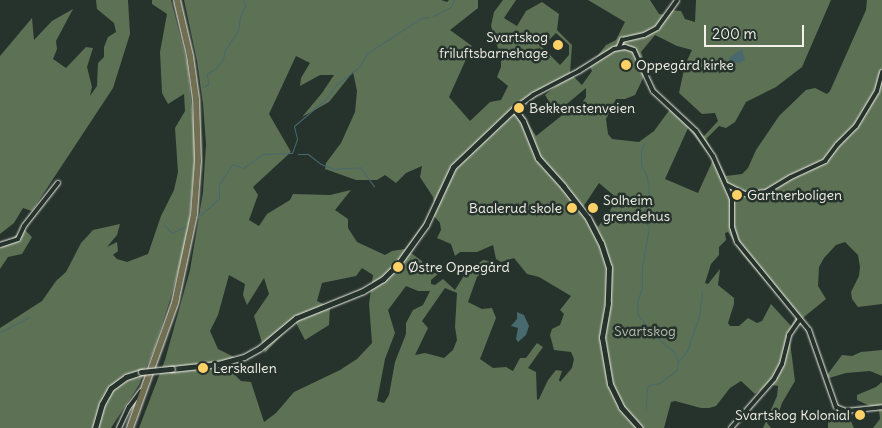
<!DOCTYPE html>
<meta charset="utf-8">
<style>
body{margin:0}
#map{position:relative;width:882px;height:428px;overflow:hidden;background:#26332d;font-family:Delius,sans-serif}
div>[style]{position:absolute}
.green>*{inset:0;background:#5d7155}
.water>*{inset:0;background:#486a6e}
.stream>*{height:1px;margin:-0.5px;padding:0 0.5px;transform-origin:0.5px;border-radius:0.5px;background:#486a6e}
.roads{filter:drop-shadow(0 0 1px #f4f1e8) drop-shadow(0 0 1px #f4f1e8)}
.minor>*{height:4px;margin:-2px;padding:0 2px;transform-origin:2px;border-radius:2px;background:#26332d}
.secondary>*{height:5px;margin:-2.5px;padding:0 2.5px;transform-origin:2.5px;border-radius:2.5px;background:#26332d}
.trunk>*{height:6px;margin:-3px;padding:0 3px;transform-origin:3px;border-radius:3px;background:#706f52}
.bridges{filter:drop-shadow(0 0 1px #f4f1e8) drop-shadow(0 0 1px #f4f1e8)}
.secondary-bridge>*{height:5px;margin:-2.5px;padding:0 2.5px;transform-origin:2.5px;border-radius:2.5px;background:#26332d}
.dots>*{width:14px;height:14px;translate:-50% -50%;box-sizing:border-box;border:2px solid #26332d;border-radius:50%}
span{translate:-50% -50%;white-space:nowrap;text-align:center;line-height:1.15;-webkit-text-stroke:5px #26332d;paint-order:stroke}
.poi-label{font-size:14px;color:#f4f1e8}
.right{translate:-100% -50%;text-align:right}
.left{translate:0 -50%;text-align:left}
.park-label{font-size:14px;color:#b8bead}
.scale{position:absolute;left:704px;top:25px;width:100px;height:22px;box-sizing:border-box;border:2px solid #f4f1e8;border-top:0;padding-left:6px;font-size:15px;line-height:18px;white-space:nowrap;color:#f4f1e8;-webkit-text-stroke:4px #26332d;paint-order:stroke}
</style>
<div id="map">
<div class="green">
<i style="clip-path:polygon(96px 0,128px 0,130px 34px,113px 88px,32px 211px,23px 208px,14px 223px,0 234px,0 56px,32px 18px,34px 40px,52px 21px,73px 9px,56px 41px,57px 49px,53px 59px,66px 68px,86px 47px,93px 48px,87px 67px,92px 87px,90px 96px,97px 86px,98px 63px,104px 57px,104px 47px,108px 37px,116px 32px,114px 23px,97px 9px)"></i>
<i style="clip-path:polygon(152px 0,171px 0,187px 63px,196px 146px,188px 235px,171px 297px,154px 349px,139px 385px,111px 428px,0 428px,0 328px,42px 301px,56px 281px,66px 272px,81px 243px,93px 230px,120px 224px,117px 235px,107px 247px,117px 242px,118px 251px,113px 255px,117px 259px,127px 262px,148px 254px,161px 216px,174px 190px,178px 172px,175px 128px,185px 111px,184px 94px,168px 104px,162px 93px,160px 52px,167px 14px,152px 4px)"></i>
<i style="clip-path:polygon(evenodd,184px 0,441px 0,447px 2px,449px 0,478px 0,478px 8px,450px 30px,472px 46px,449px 97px,470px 121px,490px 102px,501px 100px,508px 86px,497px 77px,501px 67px,501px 58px,491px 26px,494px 12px,503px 0,516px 0,504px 18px,517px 26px,526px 11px,542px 2px,559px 14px,557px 30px,572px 45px,570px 73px,595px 59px,606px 45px,616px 40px,625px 22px,588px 0,650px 0,659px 14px,666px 15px,669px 10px,681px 11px,685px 19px,695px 22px,696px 0,831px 0,802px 67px,776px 87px,746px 102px,735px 122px,726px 128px,719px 126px,706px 139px,726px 176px,742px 174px,748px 168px,756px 150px,779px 116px,806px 90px,815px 88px,827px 94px,830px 91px,866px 10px,867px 0,882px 0,882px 304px,858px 307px,852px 299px,851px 292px,859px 276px,860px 267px,858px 255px,845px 242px,836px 245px,824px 258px,819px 267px,818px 286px,826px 299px,804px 317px,791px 336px,790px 342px,795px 381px,782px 403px,779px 412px,768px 419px,767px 423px,771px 428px,763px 428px,777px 396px,778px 386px,768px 384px,755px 394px,741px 381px,730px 388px,716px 406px,709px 408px,701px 408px,675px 401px,671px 402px,664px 428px,139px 428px,165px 360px,190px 270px,203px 192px,206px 144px,203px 104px,197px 61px,184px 0,556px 33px,569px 45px,569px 55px,560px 65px,542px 47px,556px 33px,184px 0,655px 35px,677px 46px,692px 50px,685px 65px,679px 93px,702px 114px,715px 113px,718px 121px,704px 136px,671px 108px,654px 131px,639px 142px,612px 139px,608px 134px,606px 119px,616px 99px,625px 99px,635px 95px,647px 70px,641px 52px,655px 35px,184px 0,296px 56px,310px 63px,301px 78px,300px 86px,320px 75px,334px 75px,322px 93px,302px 117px,329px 102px,353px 72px,357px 91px,355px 112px,341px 143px,326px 163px,325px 169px,356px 180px,377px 180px,385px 175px,396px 183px,406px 173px,422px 166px,420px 177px,433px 197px,434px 202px,426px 220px,405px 249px,392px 251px,385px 255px,357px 242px,348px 228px,348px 219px,335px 210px,351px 190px,330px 195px,293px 194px,290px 200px,267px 214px,259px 226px,249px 220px,258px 195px,253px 187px,291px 152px,269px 114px,296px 56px,184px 0,590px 67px,592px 71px,582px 85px,573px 76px,590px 67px,184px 0,562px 81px,545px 95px,556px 113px,586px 88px,586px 97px,577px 110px,565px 113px,536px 136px,519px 108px,532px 97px,562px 81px,184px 0,688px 128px,713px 160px,698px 193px,665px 179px,688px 128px,184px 0,599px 183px,618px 199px,598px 227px,583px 207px,599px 183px,184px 0,434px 216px,440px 223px,441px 230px,437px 238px,451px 244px,455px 256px,460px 252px,477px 252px,493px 245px,496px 259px,501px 262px,514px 258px,527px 274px,539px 277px,571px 296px,560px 310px,564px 314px,560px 325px,552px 329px,550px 335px,554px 350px,571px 352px,574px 359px,572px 368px,560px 382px,559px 380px,562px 371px,556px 370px,548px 380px,539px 399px,537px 400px,536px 372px,528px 368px,543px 347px,537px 343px,526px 358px,520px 358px,513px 371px,506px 367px,493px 368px,480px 359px,496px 318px,492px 308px,482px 309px,468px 302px,477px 277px,494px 262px,483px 260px,465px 274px,455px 290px,443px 279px,435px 285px,431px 284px,431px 280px,439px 273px,426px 273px,422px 261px,411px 253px,434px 216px,184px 0,728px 232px,742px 254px,796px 317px,791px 326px,771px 304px,762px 321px,757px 323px,748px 318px,739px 326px,730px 326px,728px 323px,734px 304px,734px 298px,718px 285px,720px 269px,708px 284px,705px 283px,711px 264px,719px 255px,719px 247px,726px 240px,725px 233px,728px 232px,184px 0,362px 268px,373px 275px,369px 304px,372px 343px,357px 359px,340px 370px,294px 392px,276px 413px,264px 422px,251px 382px,241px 381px,235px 375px,240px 360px,218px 349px,210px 331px,218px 315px,229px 275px,245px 284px,243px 295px,247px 305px,264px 278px,269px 294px,254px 316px,265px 353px,295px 321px,305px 340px,329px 325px,330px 307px,317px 301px,322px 283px,356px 276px,362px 268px,184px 0,406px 286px,418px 291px,430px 291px,423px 305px,413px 310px,406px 323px,406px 334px,395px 362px,389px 395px,384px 403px,377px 401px,385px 359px,395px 333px,388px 310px,406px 286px,184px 0,445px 288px,457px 293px,455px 327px,457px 340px,453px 350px,444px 358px,425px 353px,415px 355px,428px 328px,422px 321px,445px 288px)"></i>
<i style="clip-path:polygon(24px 229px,32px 237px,22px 254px,8px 257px,0 269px,0 248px)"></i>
<i style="clip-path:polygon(882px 350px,882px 428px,873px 428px,880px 419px,879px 410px,857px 400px,857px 395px,876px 387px,882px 382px,882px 376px,870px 371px,846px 373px,829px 378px,827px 375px,842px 355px,852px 356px,861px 352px)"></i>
<i style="clip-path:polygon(839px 414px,849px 417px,854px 428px,828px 428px,828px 416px)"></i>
</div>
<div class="water">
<i style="clip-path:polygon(742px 49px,745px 60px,740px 63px,729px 61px,730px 57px)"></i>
<i style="clip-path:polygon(517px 312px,524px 315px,529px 326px,526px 335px,518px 342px,516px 339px,518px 328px,511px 326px,517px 319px)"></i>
</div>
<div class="stream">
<i style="left:433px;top:16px;width:20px;rotate:-27deg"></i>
<i style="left:451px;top:7px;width:8px;rotate:-67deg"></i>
<i style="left:203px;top:87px;width:6px;rotate:-31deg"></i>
<i style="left:208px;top:84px;width:10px;rotate:-96deg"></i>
<i style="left:207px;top:74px;width:11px;rotate:-34deg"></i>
<i style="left:216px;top:68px;width:11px;rotate:-52deg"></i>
<i style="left:223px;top:59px;width:9px;rotate:-77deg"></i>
<i style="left:225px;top:50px;width:23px;rotate:-56deg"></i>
<i style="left:238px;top:31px;width:15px;rotate:-82deg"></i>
<i style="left:240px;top:16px;width:11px;rotate:-63deg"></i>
<i style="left:245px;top:6px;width:6px;rotate:-108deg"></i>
<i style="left:645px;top:142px;width:9px;rotate:117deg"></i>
<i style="left:641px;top:150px;width:15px;rotate:90deg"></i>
<i style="left:641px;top:165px;width:13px;rotate:63deg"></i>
<i style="left:647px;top:177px;width:24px;rotate:83deg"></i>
<i style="left:650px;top:201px;width:17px;rotate:123deg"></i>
<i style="left:641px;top:215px;width:14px;rotate:56deg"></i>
<i style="left:649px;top:227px;width:41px;rotate:99.9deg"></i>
<i style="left:642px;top:267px;width:20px;rotate:90deg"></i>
<i style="left:642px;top:287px;width:16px;rotate:108deg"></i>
<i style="left:637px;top:302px;width:13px;rotate:86deg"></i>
<i style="left:638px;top:315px;width:27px;rotate:51deg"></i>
<i style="left:655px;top:336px;width:26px;rotate:40deg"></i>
<i style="left:675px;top:353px;width:9px;rotate:72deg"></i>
<i style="left:678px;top:362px;width:8px;rotate:97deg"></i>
<i style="left:677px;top:370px;width:21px;rotate:143deg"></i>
<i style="left:660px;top:383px;width:11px;rotate:170deg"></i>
<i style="left:649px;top:385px;width:4px;rotate:124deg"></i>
<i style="left:647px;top:388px;width:22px;rotate:93deg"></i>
<i style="left:298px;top:154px;width:10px"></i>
<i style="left:308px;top:154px;width:16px;rotate:38deg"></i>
<i style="left:321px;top:164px;width:14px;rotate:21deg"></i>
<i style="left:334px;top:169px;width:26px;rotate:-4deg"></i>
<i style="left:360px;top:167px;width:24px;rotate:54deg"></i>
<i style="left:198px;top:217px;width:28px;rotate:-41deg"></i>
<i style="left:219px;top:199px;width:14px;rotate:-90deg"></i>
<i style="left:219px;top:185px;width:25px;rotate:-58deg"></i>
<i style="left:232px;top:164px;width:12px;rotate:20deg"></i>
<i style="left:243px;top:168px;width:24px;rotate:-35deg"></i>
<i style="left:263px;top:154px;width:29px;rotate:-2deg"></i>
<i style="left:292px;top:153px;width:15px;rotate:-70deg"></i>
<i style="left:297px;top:139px;width:13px;rotate:-103deg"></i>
<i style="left:294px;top:126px;width:42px;rotate:-40.2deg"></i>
<i style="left:326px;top:99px;width:17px;rotate:-54deg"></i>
<i style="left:336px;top:85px;width:31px;rotate:-38deg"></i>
<i style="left:360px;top:66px;width:13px;rotate:-63deg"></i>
<i style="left:366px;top:54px;width:66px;rotate:-33.2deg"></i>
<i style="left:421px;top:18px;width:8px;rotate:-7deg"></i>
<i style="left:164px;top:225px;width:11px;rotate:45deg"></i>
<i style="left:172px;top:233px;width:18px;rotate:-27deg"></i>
<i style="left:0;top:332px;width:33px;rotate:-27deg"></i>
<i style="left:678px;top:362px;width:14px;rotate:-51deg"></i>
<i style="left:687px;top:351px;width:37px;rotate:-71deg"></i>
<i style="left:699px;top:316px;width:25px;rotate:-83deg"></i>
</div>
<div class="roads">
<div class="minor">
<i style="left:619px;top:47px;width:8px;rotate:-67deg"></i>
<i style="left:622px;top:40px;width:23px;rotate:-13deg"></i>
<i style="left:644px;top:35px;width:15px;rotate:-28deg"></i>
<i style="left:657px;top:28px;width:34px;rotate:-54deg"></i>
<i style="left:514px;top:109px;width:24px;rotate:-36deg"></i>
<i style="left:533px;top:95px;width:52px;rotate:-27.6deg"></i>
<i style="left:579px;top:71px;width:41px;rotate:-32.2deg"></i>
<i style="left:614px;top:49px;width:11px;rotate:-10deg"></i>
<i style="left:625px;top:47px;width:9px;rotate:18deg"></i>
<i style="left:634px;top:50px;width:45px;rotate:65.1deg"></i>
<i style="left:653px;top:91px;width:59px;rotate:42.9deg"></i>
<i style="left:696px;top:131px;width:30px;rotate:56deg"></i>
<i style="left:713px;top:156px;width:47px;rotate:66.2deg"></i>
<i style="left:732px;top:199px;width:28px;rotate:90deg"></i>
<i style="left:732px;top:227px;width:16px;rotate:72deg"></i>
<i style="left:737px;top:242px;width:114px;rotate:50.7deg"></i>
<i style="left:809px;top:330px;width:82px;rotate:70.7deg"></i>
<i style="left:836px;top:407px;width:11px;rotate:22deg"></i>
<i style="left:846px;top:411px;width:36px;rotate:-6deg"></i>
<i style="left:727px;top:185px;width:20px;rotate:27deg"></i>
<i style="left:745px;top:194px;width:21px;rotate:-5deg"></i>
<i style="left:766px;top:192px;width:29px;rotate:-31deg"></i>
<i style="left:791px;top:177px;width:38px;rotate:-25deg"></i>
<i style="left:825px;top:161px;width:20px;rotate:-53deg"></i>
<i style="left:837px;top:145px;width:27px;rotate:-45deg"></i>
<i style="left:856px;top:126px;width:41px;rotate:-59deg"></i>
<i style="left:877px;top:91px;width:20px;rotate:-75deg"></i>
<i style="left:0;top:245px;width:19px;rotate:-18deg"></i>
<i style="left:18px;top:239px;width:14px;rotate:-65deg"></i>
<i style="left:24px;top:226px;width:55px;rotate:-51.7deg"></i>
<i style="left:119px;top:428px;width:23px;rotate:-65deg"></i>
<i style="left:129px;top:407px;width:20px;rotate:-53deg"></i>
<i style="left:731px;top:428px;width:65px;rotate:-48.7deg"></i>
<i style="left:774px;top:379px;width:17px;rotate:-62deg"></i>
<i style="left:782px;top:364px;width:30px;rotate:-76deg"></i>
<i style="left:789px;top:335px;width:19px;rotate:-55deg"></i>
</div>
<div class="secondary">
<i style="left:172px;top:369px;width:46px;rotate:-6.2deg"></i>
<i style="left:218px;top:364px;width:27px;rotate:-15deg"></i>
<i style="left:244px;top:357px;width:18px;rotate:-29deg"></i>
<i style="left:260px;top:348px;width:47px;rotate:-39.8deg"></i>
<i style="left:296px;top:318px;width:72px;rotate:-21.9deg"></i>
<i style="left:363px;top:291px;width:23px;rotate:-31deg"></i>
<i style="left:383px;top:279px;width:21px;rotate:-45deg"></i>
<i style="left:398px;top:264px;width:48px;rotate:-54.3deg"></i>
<i style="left:426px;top:225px;width:64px;rotate:-65deg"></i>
<i style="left:453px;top:167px;width:84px;rotate:-43.6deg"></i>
<i style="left:514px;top:109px;width:15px;rotate:53deg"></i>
<i style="left:523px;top:121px;width:40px;rotate:68deg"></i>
<i style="left:538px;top:158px;width:38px;rotate:48deg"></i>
<i style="left:563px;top:186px;width:41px;rotate:52deg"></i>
<i style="left:588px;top:218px;width:28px;rotate:63deg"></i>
<i style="left:601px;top:243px;width:25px;rotate:72deg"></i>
<i style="left:609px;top:267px;width:36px;rotate:92deg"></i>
<i style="left:608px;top:303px;width:35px;rotate:100deg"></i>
<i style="left:602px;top:337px;width:48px;rotate:80.3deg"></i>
<i style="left:610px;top:384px;width:25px;rotate:64deg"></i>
<i style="left:621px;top:407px;width:28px;rotate:48deg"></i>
<i style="left:95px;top:428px;width:25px;rotate:-74deg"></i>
<i style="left:102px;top:404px;width:18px;rotate:-61deg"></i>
<i style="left:111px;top:388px;width:19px;rotate:-36deg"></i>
<i style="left:126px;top:377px;width:16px;rotate:-18deg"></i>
</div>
<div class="trunk">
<i style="left:130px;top:428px;width:133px;rotate:-70.2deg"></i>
<i style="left:175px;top:303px;width:91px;rotate:-77.9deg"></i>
<i style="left:194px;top:214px;width:53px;rotate:-85.7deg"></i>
<i style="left:198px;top:161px;width:62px;rotate:-91.8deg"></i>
<i style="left:196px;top:99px;width:43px;rotate:-97.9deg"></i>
<i style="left:190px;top:56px;width:57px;rotate:-103.1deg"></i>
</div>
</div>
<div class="bridges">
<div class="secondary-bridge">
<i style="left:141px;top:372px;width:31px;rotate:-6deg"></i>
</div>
</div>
<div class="dots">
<i style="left:558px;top:45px;background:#ffd166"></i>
<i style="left:626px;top:65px;background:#ffd166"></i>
<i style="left:519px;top:108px;background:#ffd166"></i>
<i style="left:737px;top:195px;background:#ffd166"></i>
<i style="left:572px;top:208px;background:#ffd166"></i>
<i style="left:593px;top:208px;background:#ffd166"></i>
<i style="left:398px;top:267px;background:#ffd166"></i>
<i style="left:203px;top:368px;background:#ffd166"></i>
<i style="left:860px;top:415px;background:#ffd166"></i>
</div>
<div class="poi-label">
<span class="right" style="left:548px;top:45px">Svartskog<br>friluftsbarnehage</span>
<span class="left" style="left:636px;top:65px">Oppegård kirke</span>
<span class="left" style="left:529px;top:108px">Bekkenstenveien</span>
<span class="left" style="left:747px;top:195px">Gartnerboligen</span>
<span class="left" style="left:603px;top:208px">Solheim<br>grendehus</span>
<span class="right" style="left:562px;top:208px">Baalerud skole</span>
<span class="left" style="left:408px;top:267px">Østre Oppegård</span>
<span class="left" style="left:213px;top:368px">Lerskallen</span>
<span class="right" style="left:850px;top:415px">Svartskog Kolonial</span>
</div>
<div class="park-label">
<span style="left:645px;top:331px">Svartskog</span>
</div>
<div class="scale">200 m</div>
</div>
